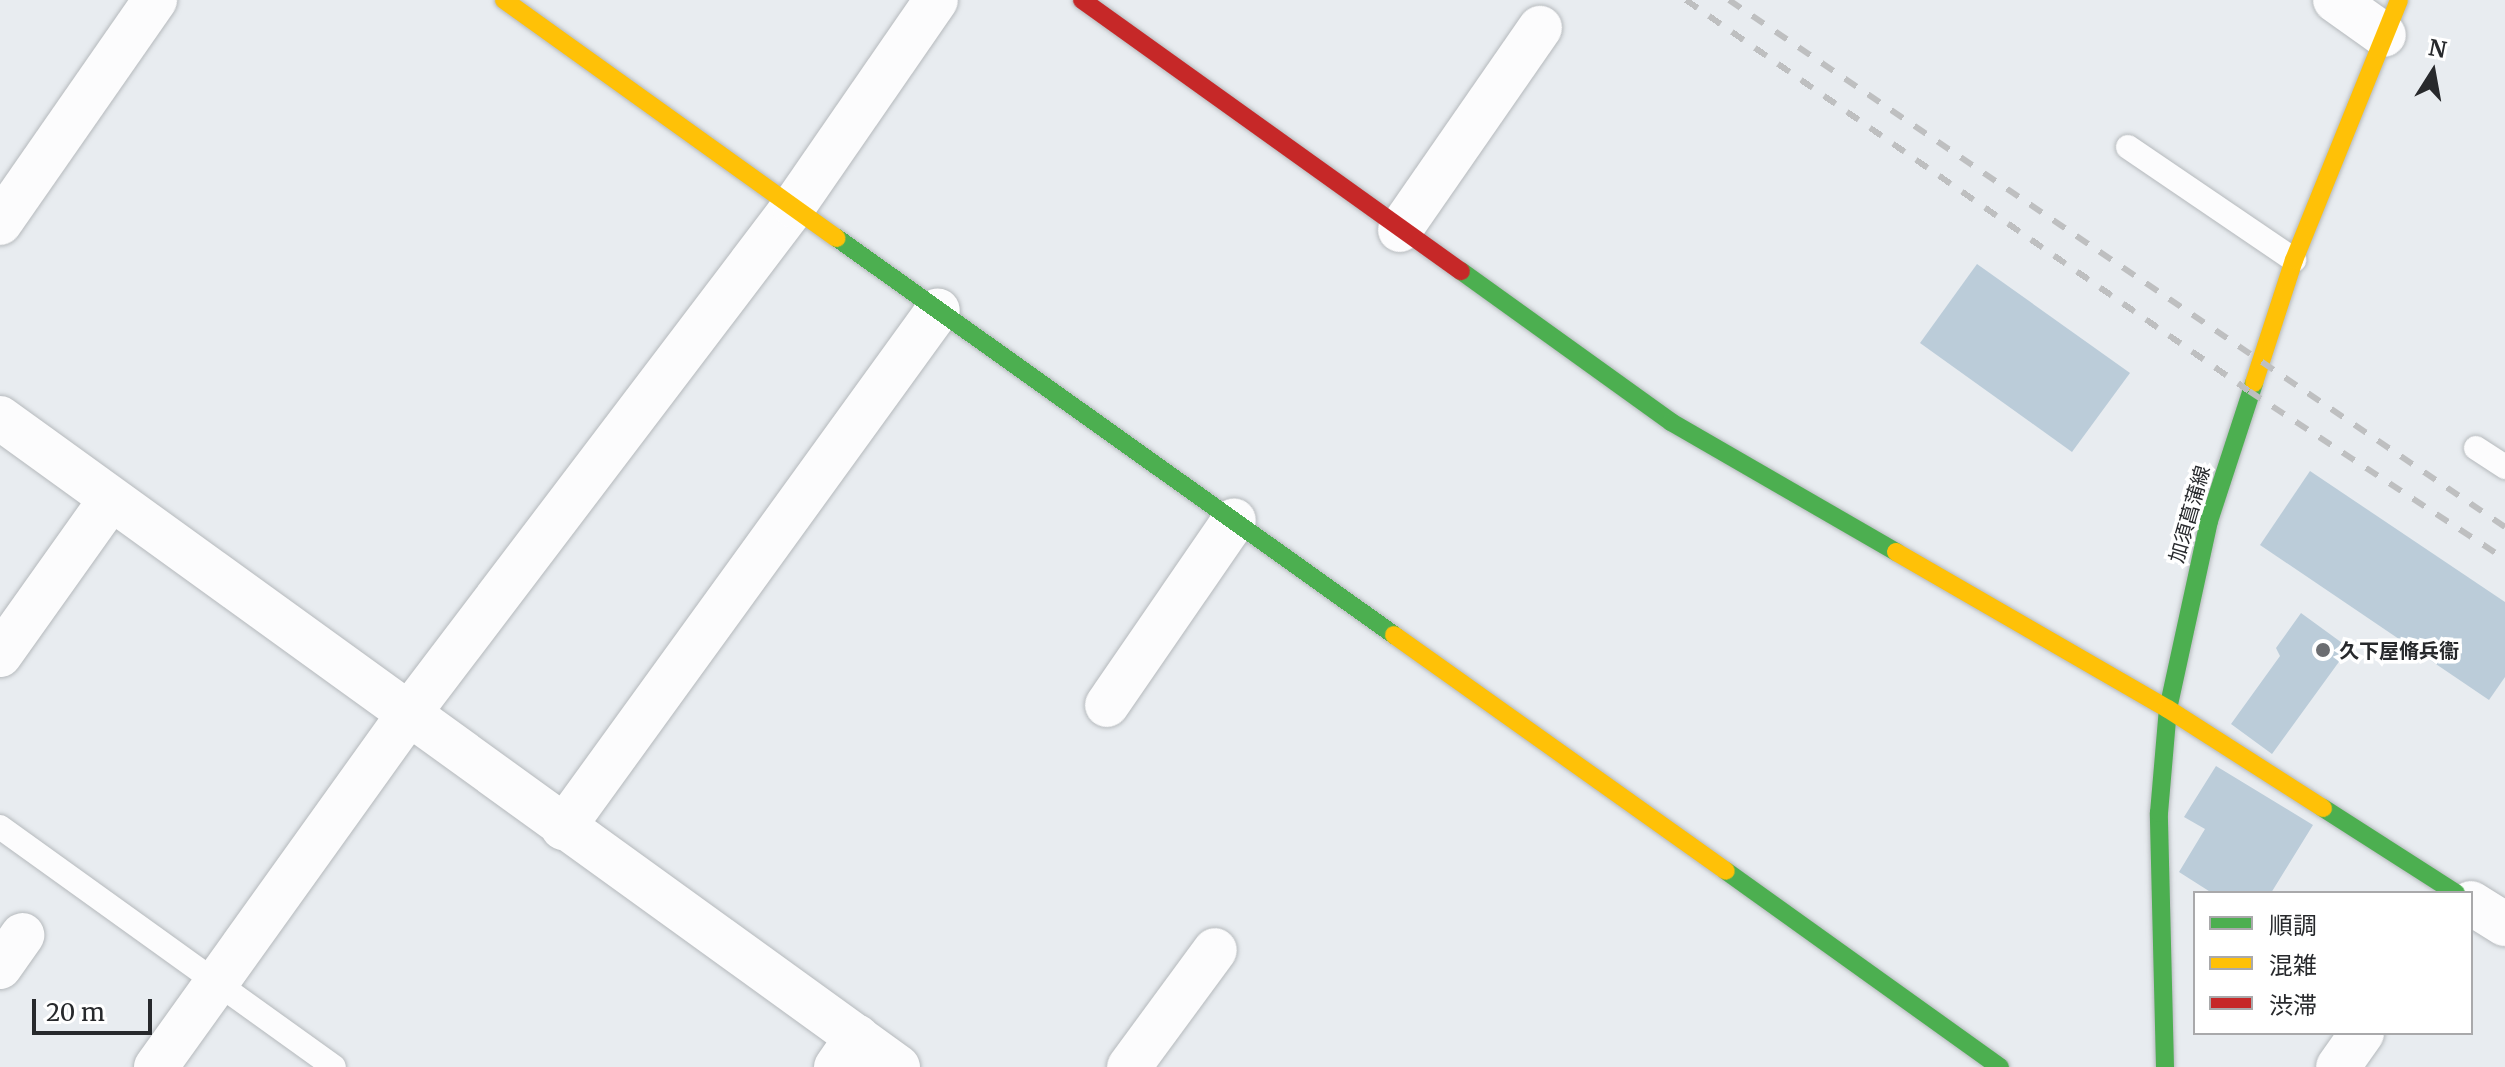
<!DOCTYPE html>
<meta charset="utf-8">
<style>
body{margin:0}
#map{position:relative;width:2505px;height:1067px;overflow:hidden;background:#e8ecf0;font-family:Merriweather,"Noto Sans JP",serif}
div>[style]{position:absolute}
.building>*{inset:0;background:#bbccd9}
.roads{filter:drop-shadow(0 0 2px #b5b9bc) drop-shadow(0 0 2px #b5b9bc)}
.lane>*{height:24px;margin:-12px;padding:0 12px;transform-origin:12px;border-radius:12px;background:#fcfcfd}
.street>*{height:44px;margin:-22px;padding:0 22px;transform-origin:22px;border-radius:22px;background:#fcfcfd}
.fast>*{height:18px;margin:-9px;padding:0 9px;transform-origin:9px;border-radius:9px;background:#4caf50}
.slow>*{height:18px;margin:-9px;padding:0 9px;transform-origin:9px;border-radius:9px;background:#ffc107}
.jam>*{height:18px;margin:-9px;padding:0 9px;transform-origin:9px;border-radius:9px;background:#c62828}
.rail>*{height:6px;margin-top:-3px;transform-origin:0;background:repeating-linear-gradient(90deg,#bebfc0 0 14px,transparent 0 28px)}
.dots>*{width:22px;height:22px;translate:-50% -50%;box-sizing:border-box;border:4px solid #fff;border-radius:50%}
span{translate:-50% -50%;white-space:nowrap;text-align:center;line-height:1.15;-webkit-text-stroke:7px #fff;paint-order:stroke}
.street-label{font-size:20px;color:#27292c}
.poi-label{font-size:20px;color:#27292c;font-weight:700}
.left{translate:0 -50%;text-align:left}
.legend{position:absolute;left:2193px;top:891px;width:280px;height:144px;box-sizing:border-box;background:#fff;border:2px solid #a9a9ab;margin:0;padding:10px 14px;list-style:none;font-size:24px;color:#27292c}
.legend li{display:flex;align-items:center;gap:16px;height:40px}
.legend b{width:40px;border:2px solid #a9a9ab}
.north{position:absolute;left:2393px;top:32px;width:80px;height:80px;-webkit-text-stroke:6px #fff;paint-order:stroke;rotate:11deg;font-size:22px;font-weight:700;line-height:32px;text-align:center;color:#27292c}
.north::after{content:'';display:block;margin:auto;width:28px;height:36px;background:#27292c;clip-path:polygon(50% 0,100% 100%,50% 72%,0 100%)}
.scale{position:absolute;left:32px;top:999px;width:120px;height:36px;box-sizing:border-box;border:4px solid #27292c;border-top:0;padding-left:10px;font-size:24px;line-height:28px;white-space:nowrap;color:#27292c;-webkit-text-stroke:6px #fff;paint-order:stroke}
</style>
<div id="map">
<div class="building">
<i style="clip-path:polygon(1977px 264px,2130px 373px,2072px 452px,1920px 343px)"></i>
<i style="clip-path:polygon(2310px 471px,2505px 602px,2505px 677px,2489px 700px,2260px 545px)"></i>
<i style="clip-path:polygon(2301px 613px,2349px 648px,2272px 754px,2231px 724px,2280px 656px,2276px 648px)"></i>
<i style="clip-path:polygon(2216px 766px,2313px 825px,2271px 893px,2212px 893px,2179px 872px,2205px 829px,2184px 817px)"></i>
</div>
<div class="roads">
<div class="lane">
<i style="left:2128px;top:147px;width:201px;rotate:34.2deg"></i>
<i style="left:2476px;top:448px;width:35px;rotate:33deg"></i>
<i style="left:0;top:827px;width:411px;rotate:35.7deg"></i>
</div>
<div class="street">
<i style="left:2335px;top:0;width:60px;rotate:35.5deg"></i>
<i style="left:0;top:223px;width:272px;rotate:-55.2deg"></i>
<i style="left:1400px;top:230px;width:246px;rotate:-55.3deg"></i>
<i style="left:0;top:418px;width:1108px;rotate:35.86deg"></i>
<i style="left:0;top:655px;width:191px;rotate:-54.6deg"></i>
<i style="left:1107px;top:705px;width:224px;rotate:-55.5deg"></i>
<i style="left:563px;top:828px;width:639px;rotate:-54.1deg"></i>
<i style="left:2471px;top:903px;width:40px;rotate:32deg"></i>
<i style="left:0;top:967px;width:39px;rotate:-55deg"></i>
<i style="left:156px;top:1067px;width:432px;rotate:-54.4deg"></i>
<i style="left:407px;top:716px;width:640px;rotate:-52.81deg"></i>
<i style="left:794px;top:206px;width:250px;rotate:-55.4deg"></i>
<i style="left:836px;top:1067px;width:37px;rotate:-55deg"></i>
<i style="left:1129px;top:1067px;width:145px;rotate:-53.7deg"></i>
<i style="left:2338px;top:1067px;width:42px;rotate:-54.8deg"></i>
</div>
<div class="fast">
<i style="left:837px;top:238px;width:684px;rotate:35.48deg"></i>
<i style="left:1461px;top:271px;width:259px;rotate:35.7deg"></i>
<i style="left:1671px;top:422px;width:260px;rotate:30deg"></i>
<i style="left:2323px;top:808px;width:158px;rotate:32.6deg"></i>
<i style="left:1726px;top:871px;width:337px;rotate:35.6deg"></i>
<i style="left:2165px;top:1067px;width:254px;rotate:-91.4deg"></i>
<i style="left:2159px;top:813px;width:104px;rotate:-85.1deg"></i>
<i style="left:2168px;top:709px;width:192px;rotate:-77.7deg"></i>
<i style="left:2209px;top:521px;width:145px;rotate:-71.9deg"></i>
</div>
<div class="slow">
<i style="left:504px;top:0;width:409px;rotate:35.6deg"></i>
<i style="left:2254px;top:383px;width:129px;rotate:-72deg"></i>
<i style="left:2294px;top:260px;width:280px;rotate:-68deg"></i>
<i style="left:1896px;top:552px;width:314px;rotate:30deg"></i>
<i style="left:2168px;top:709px;width:184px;rotate:32.6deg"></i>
<i style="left:1394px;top:635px;width:407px;rotate:35.4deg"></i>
</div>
<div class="jam">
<i style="left:1082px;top:0;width:466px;rotate:35.6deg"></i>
</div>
</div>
<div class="rail">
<i style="left:1686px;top:0;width:685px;rotate:34.78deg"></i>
<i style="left:2249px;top:391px;width:306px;rotate:33.3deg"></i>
<i style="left:1729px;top:0;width:938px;rotate:34.18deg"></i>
</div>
<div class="dots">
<i style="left:2323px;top:650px;background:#6b6d71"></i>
</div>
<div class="street-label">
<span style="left:2189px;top:514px;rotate:-74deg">加須菖蒲線</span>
</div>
<div class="poi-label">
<span class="left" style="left:2339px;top:650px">久下屋脩兵衞</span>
</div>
<ul class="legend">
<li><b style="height:10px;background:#4caf50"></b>順調</li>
<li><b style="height:10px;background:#ffc107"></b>混雑</li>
<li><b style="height:10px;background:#c62828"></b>渋滞</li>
</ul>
<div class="north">N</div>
<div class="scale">20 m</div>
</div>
